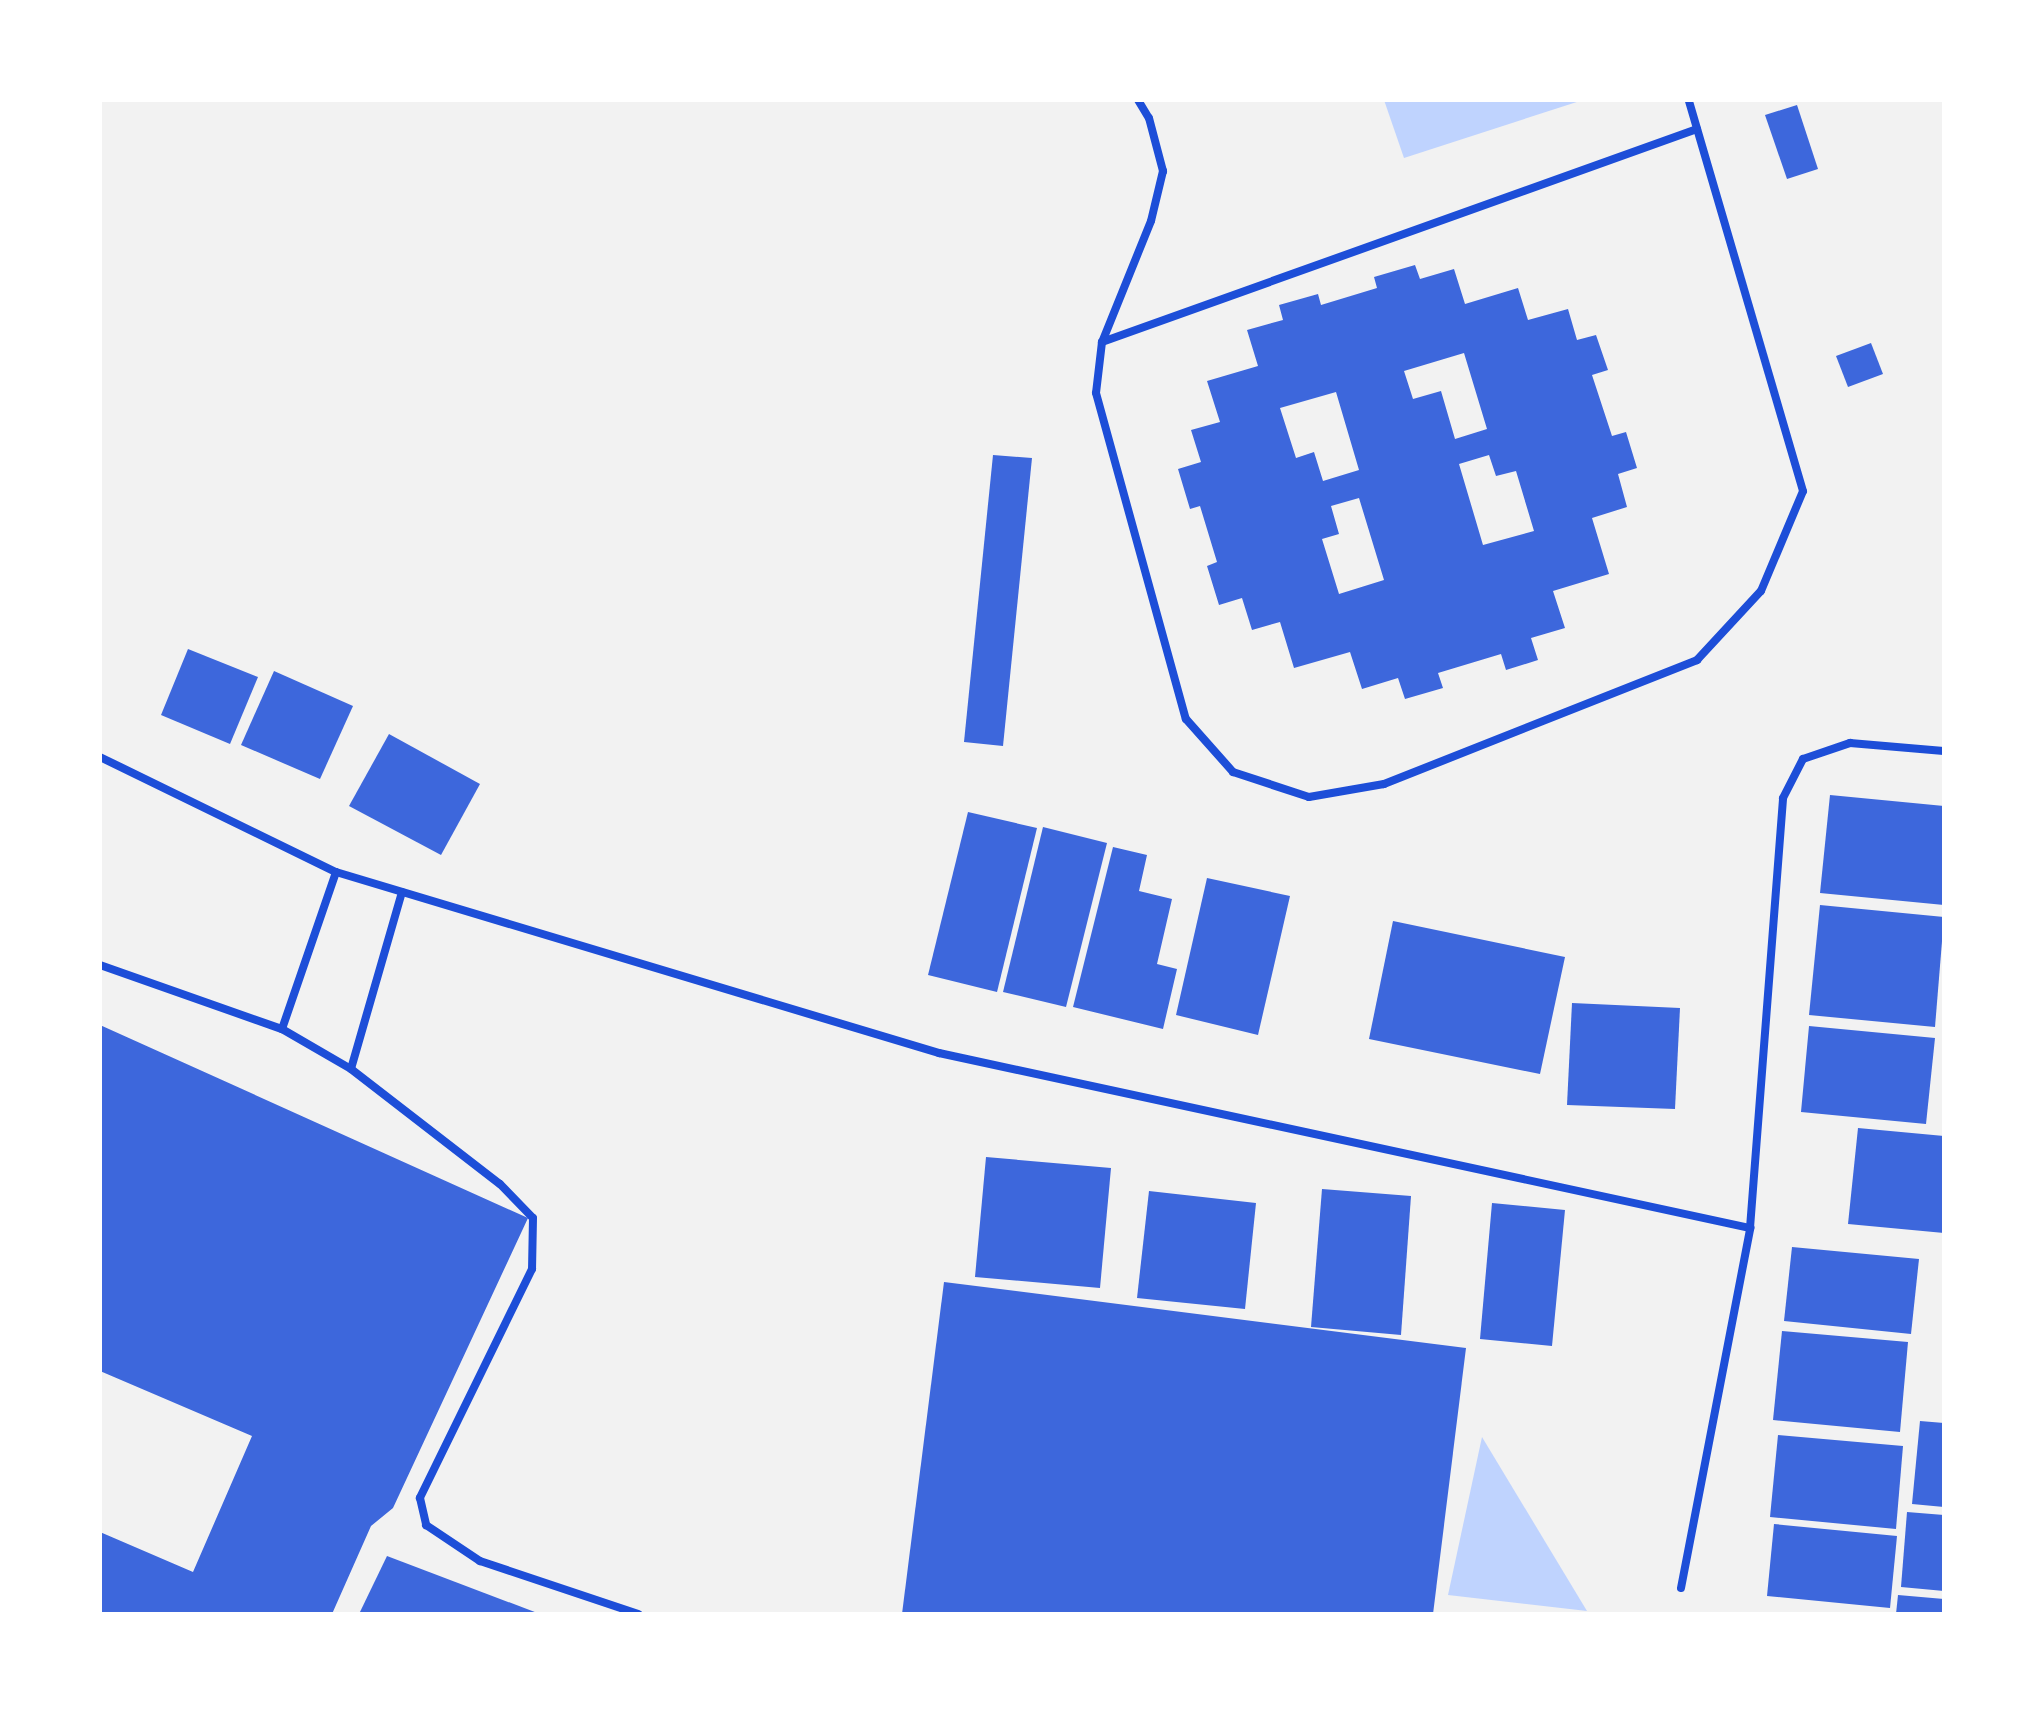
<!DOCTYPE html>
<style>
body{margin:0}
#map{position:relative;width:2044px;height:1714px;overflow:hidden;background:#f2f2f2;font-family:"Times New Roman",serif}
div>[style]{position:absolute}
.water>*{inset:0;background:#bfd3fe}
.building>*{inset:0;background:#3d67dc}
.minor>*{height:8px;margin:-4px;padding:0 4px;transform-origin:4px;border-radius:4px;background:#1d4ed8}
span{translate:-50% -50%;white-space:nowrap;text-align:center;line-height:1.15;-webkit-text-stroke:8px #fff;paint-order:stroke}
.frame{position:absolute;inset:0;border:102px solid #fff;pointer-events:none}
</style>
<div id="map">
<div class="water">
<i style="clip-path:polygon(1384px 100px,1583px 100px,1404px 158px)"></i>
<i style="clip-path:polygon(1482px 1437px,1587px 1611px,1448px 1595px)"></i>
</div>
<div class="building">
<i style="clip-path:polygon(1797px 105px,1818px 169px,1787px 179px,1765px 115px)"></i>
<i style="clip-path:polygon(evenodd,1415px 265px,1420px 279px,1454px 269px,1465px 304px,1518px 288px,1528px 320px,1568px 309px,1577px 340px,1596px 335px,1608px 370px,1592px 375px,1612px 436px,1626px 432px,1637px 468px,1618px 474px,1627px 507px,1592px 518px,1609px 574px,1553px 591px,1565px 628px,1531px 638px,1538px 660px,1506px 670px,1501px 654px,1438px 673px,1443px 688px,1405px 699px,1398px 678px,1362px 689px,1350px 652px,1294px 668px,1280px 622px,1252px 630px,1242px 598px,1219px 605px,1207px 566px,1217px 562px,1200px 506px,1190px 509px,1178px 469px,1201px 462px,1191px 430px,1220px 422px,1207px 381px,1258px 366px,1247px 330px,1283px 320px,1279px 305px,1318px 294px,1321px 305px,1377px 288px,1374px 277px,1415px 265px,1464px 353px,1487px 429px,1455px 439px,1441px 391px,1413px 399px,1404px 371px,1464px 353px,1415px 265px,1336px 392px,1359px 470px,1323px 481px,1314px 452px,1296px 458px,1280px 408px,1336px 392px,1415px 265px,1489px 455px,1496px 476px,1516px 471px,1534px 531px,1483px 545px,1459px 464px,1489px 455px,1415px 265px,1359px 498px,1384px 580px,1339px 594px,1322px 539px,1339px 534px,1331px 506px,1359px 498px)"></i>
<i style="clip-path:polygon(1871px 343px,1883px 374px,1848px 387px,1836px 356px)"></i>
<i style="clip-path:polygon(993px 455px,1032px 458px,1003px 746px,964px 742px)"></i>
<i style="clip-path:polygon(188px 649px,258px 677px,230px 744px,161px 715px)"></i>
<i style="clip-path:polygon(274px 671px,353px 706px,320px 779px,241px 745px)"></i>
<i style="clip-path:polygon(389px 734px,480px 784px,441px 855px,349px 806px)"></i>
<i style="clip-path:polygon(1830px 795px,1944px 806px,1944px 905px,1820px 893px)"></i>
<i style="clip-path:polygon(968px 812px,1037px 828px,997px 992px,928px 975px)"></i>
<i style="clip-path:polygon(1043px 827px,1107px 843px,1066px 1007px,1003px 992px)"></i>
<i style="clip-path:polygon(1113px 847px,1147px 855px,1139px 891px,1172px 899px,1157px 964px,1177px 969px,1163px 1029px,1073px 1007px)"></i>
<i style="clip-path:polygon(1207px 878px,1290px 896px,1258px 1035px,1176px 1015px)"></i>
<i style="clip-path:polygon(1820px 905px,1944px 917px,1935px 1027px,1809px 1015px)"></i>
<i style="clip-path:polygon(1393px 921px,1565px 957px,1540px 1074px,1369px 1039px)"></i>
<i style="clip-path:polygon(1572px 1003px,1680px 1008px,1675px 1109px,1567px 1105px)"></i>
<i style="clip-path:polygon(100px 1025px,528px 1218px,393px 1508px,371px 1526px,332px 1614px,100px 1614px,100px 1532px,193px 1572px,252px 1436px,100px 1371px)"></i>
<i style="clip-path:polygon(1809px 1026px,1935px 1038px,1926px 1124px,1801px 1112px)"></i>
<i style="clip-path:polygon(1858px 1128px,1944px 1136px,1944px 1233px,1848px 1224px)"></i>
<i style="clip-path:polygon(986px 1157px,1111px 1168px,1100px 1288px,975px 1277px)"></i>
<i style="clip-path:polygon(1322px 1189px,1411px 1196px,1401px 1335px,1311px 1327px)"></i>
<i style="clip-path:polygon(1149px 1191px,1256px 1203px,1245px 1309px,1137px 1298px)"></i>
<i style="clip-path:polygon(1492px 1203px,1565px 1210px,1552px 1346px,1480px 1339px)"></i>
<i style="clip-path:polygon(1792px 1247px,1919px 1259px,1911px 1334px,1784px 1321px)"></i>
<i style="clip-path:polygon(944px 1282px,1466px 1348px,1433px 1614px,902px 1614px)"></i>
<i style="clip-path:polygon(1782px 1331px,1908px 1342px,1900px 1432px,1773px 1420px)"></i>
<i style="clip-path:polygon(1920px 1421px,1944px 1423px,1944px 1507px,1912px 1504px)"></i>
<i style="clip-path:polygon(1778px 1435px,1903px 1446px,1896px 1529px,1770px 1517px)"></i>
<i style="clip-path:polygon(1907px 1512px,1944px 1515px,1944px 1591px,1901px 1587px)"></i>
<i style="clip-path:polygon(1774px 1524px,1897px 1536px,1890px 1608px,1767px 1596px)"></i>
<i style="clip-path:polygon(387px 1556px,540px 1614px,359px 1614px)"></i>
<i style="clip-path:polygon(1898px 1595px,1944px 1599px,1944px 1614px,1896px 1614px)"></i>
</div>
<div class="minor">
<i style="left:1138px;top:100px;width:21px;rotate:59deg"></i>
<i style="left:1149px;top:118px;width:55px;rotate:75.2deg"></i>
<i style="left:1163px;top:171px;width:51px;rotate:103.5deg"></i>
<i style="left:1151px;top:221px;width:131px;rotate:112deg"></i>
<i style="left:1102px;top:342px;width:51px;rotate:96.7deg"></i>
<i style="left:1096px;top:393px;width:338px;rotate:74.6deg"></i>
<i style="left:1186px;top:719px;width:71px;rotate:48.4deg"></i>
<i style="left:1233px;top:772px;width:80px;rotate:18.2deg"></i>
<i style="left:1309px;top:797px;width:76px;rotate:-9.8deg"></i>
<i style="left:1384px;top:784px;width:337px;rotate:-21.6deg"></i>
<i style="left:1697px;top:660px;width:94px;rotate:-47.2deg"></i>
<i style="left:1761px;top:591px;width:108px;rotate:-67.2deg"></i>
<i style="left:1803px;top:491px;width:407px;rotate:-106.3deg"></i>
<i style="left:1102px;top:342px;width:632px;rotate:-19.7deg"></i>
<i style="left:100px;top:757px;width:263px;rotate:26deg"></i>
<i style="left:336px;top:872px;width:630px;rotate:16.71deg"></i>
<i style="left:939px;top:1053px;width:830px;rotate:12.18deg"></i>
<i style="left:402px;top:892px;width:184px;rotate:106.1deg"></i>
<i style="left:351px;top:1069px;width:188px;rotate:37.7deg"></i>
<i style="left:500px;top:1184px;width:47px;rotate:45.9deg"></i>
<i style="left:533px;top:1218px;width:51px;rotate:91.1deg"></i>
<i style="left:532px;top:1269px;width:255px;rotate:116.1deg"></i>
<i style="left:420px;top:1498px;width:28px;rotate:77deg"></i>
<i style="left:426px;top:1525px;width:65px;rotate:33.7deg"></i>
<i style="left:480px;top:1561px;width:167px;rotate:18.5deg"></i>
<i style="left:100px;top:965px;width:193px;rotate:19.4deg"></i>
<i style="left:282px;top:1029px;width:166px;rotate:-71deg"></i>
<i style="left:282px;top:1029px;width:80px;rotate:30.1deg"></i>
<i style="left:1681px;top:1588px;width:367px;rotate:-79.1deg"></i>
<i style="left:1750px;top:1228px;width:431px;rotate:-85.6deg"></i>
<i style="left:1783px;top:798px;width:44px;rotate:-62.9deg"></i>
<i style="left:1803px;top:759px;width:50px;rotate:-18.8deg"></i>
<i style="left:1850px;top:743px;width:94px;rotate:4.9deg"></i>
</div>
<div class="frame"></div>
</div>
